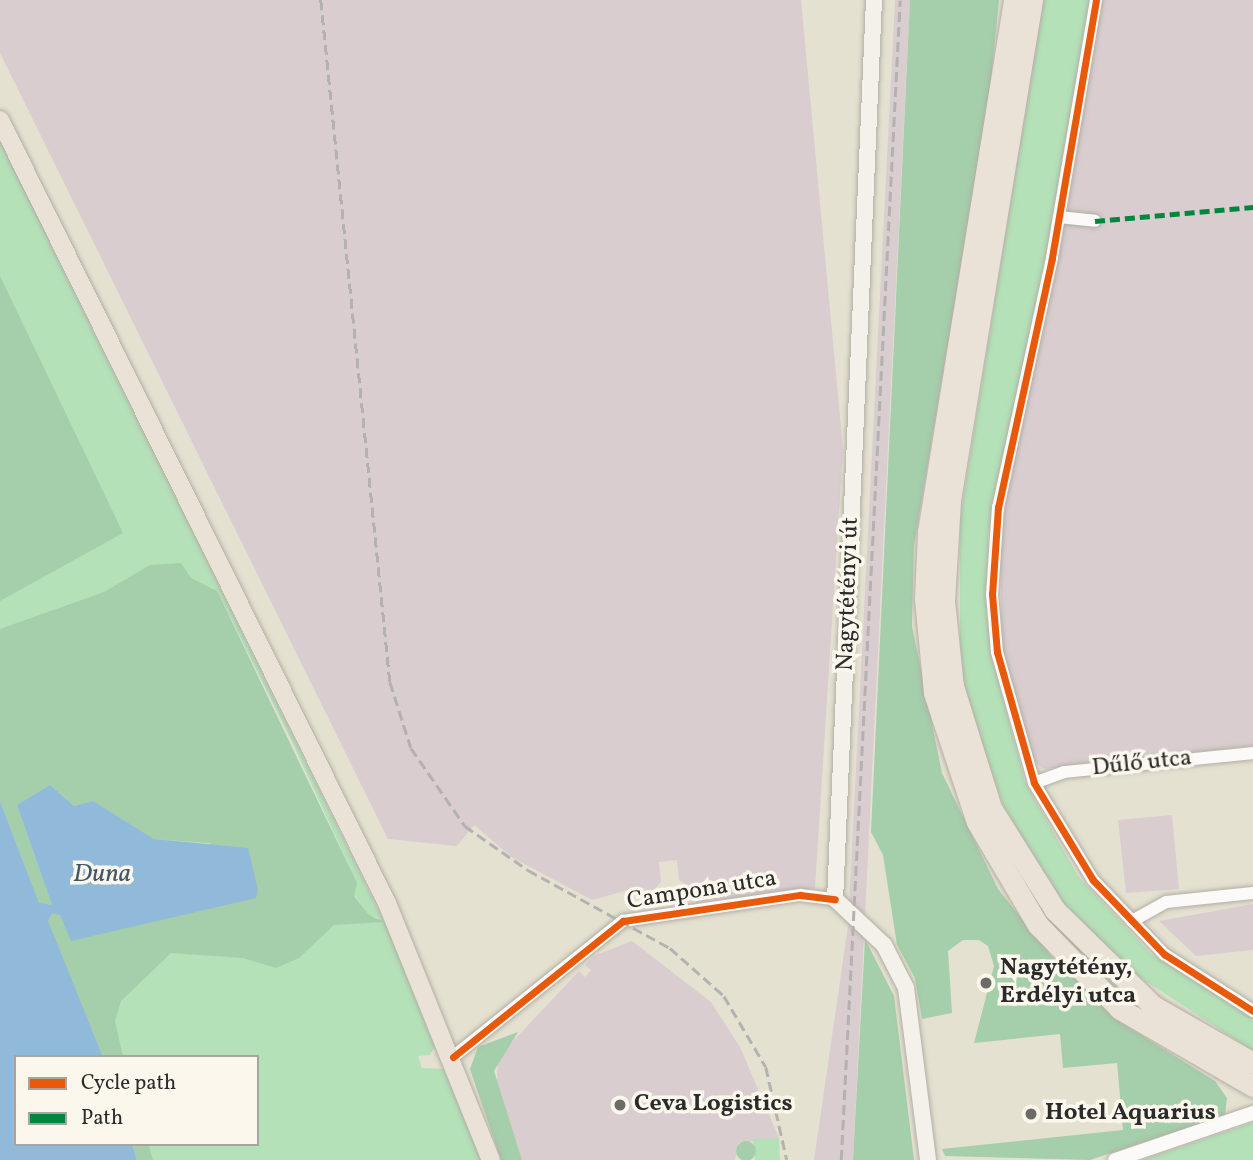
<!DOCTYPE html>
<meta charset="utf-8">
<style>
body{margin:0}
#map{position:relative;width:1253px;height:1160px;overflow:hidden;background:#e5e1d1;font-family:Vollkorn,serif}
div>[style]{position:absolute}
.industrial>*{inset:0;background:#d9cdd0}
.green>*{inset:0;background:#b4e1b8}
.forest>*{inset:0;background:#a5ceaa}
.round{border-radius:50%}
.water>*{inset:0;background:#91b9da}
.roads{filter:drop-shadow(0 0 2px #b1aea4) drop-shadow(0 0 2px #b1aea4)}
.minor>*{height:12px;margin:-6px;padding:0 6px;transform-origin:6px;border-radius:6px;background:#fbfaf8}
.tertiary>*{height:14px;margin:-7px;padding:0 7px;transform-origin:7px;border-radius:7px;background:#fbfaf8}
.secondary>*{height:16px;margin:-8px;padding:0 8px;transform-origin:8px;border-radius:8px;background:#f4f1ea}
.primary>*{height:18px;margin:-9px;padding:0 9px;transform-origin:9px;border-radius:9px;background:#eae2d6}
.motorway>*{height:21px;margin:-10.5px;padding:0 10.5px;transform-origin:10.5px;border-radius:10.5px;background:#eae2d6}
.rail>*{height:2.5px;margin-top:-1.25px;transform-origin:0;background:repeating-linear-gradient(90deg,#b3b2b0 0 10px,transparent 0 15px)}
.quiet>*{height:5px;margin-top:-2.5px;transform-origin:0;background:repeating-linear-gradient(90deg,#00873e 0 10px,transparent 0 15px)}
.cycleway>*{height:7px;margin:-3.5px;padding:0 3.5px;transform-origin:3.5px;border-radius:3.5px;background:#e8590c}
.dots>*{width:19px;height:19px;translate:-50% -50%;box-sizing:border-box;border:4px solid #fbf7ec;border-radius:50%}
span{translate:-50% -50%;white-space:nowrap;text-align:center;line-height:1.15;-webkit-text-stroke:7px #fbf7ec;paint-order:stroke}
.street-label{font-size:24px;color:#2b2b2b}
.poi-label{font-size:24px;color:#2b2b2b;font-weight:700}
.left{translate:0 -50%;text-align:left}
.water-label{font-size:26px;color:#42576a;font-style:italic}
.legend{position:absolute;left:14px;top:1055px;width:245px;height:91px;box-sizing:border-box;background:#fbf7ec;border:2px solid #a8a59f;margin:0;padding:9px 12px;list-style:none;font-size:21px;color:#2b2b2b}
.legend li{display:flex;align-items:center;gap:14px;height:35px}
.legend b{width:35px;border:2px solid #a8a59f}
</style>
<div id="map">
<div class="industrial">
<i style="clip-path:polygon(0 0,801px 0,843px 449px,815px 888px,696px 903px,694px 890px,679px 880px,677px 860px,659px 862px,661px 882px,651px 893px,628px 890px,592px 900px,513px 858px,474px 825px,457px 846px,388px 839px,0 53px)"></i>
<i style="clip-path:polygon(895px 0,910px 0,853px 1160px,814px 1160px,848px 926px)"></i>
<i style="clip-path:polygon(1101px 0,1253px 0,1253px 746px,1044px 769px,1030px 759px,1002px 650px,1000px 535px)"></i>
<i style="clip-path:polygon(1172px 815px,1179px 889px,1126px 893px,1118px 820px)"></i>
<i style="clip-path:polygon(1253px 904px,1253px 950px,1196px 956px,1159px 921px)"></i>
<i style="clip-path:polygon(632px 941px,711px 1002px,740px 1047px,779px 1138px,739px 1143px,735px 1160px,522px 1160px,497px 1083px,498px 1057px,579px 971px,585px 977px,591px 970px,585px 965px,594px 956px)"></i>
</div>
<div class="green">
<i style="clip-path:polygon(1043px 0,1090px 0,1053px 231px,988px 535px,990px 650px,1025px 782px,1078px 876px,1151px 954px,1253px 1018px,1253px 1051px,1127px 969px,1056px 895px,1006px 811px,972px 724px,960px 659px,960px 519px)"></i>
<i style="clip-path:polygon(evenodd,0 139px,411px 976px,438px 1041px,430px 1055px,418px 1056px,422px 1068px,446px 1069px,486px 1160px,137px 1160px,132px 1144px,257px 1144px,257px 1057px,103px 1057px,0 801px,0 139px,217px 591px,292px 742px,357px 883px,217px 591px,0 139px,355px 896px,369px 916px,381px 918px,335px 924px,355px 896px)"></i>
<i style="clip-path:polygon(1253px 1124px,1253px 1160px,1142px 1160px,1252px 1123px)"></i>
<i style="clip-path:polygon(779px 1138px,780px 1160px,755px 1160px,753px 1139px)"></i>
</div>
<div class="forest">
<i style="clip-path:polygon(910px 0,999px 0,989px 100px,914px 546px,912px 626px,942px 773px,998px 889px,1053px 958px,1120px 1022px,1215px 1081px,1227px 1098px,1225px 1115px,1090px 1160px,945px 1156px,942px 1149px,1123px 1130px,1117px 1063px,1063px 1068px,1060px 1034px,974px 1043px,994px 966px,988px 946px,979px 940px,963px 940px,948px 951px,952px 1013px,922px 1019px,915px 978px,897px 945px,883px 855px,871px 832px)"></i>
<i style="clip-path:polygon(0 276px,123px 533px,0 601px)"></i>
<i style="clip-path:polygon(181px 563px,191px 578px,217px 591px,357px 883px,354px 896px,369px 915px,384px 922px,334px 925px,299px 958px,276px 968px,243px 958px,171px 953px,121px 1001px,115px 1021px,123px 1057px,103px 1057px,47px 921px,52px 912px,175px 914px,255px 898px,210px 843px,154px 839px,93px 801px,74px 806px,50px 785px,17px 805px,52px 905px,39px 904px,0 801px,0 629px,104px 592px,150px 565px)"></i>
<i style="clip-path:polygon(865px 939px,894px 996px,914px 1160px,853px 1160px)"></i>
<i style="clip-path:polygon(518px 1032px,494px 1071px,522px 1160px,501px 1160px,470px 1069px,478px 1047px)"></i>
<i class="round" style="left:736px;top:1141px;width:20px;height:20px"></i>
<i style="clip-path:polygon(132px 1144px,148px 1144px,153px 1160px,137px 1160px)"></i>
</div>
<div class="water">
<i style="clip-path:polygon(50px 785px,74px 806px,93px 801px,154px 839px,248px 848px,258px 890px,256px 898px,71px 941px,60px 915px,52px 913px,48px 921px,103px 1057px,16px 1057px,16px 1144px,132px 1144px,137px 1160px,0 1160px,0 801px,39px 903px,52px 905px,17px 805px)"></i>
</div>
<div class="roads">
<div class="minor">
<i style="left:1096px;top:0;width:262px;rotate:99.7deg"></i>
<i style="left:1052px;top:258px;width:255px;rotate:102.2deg"></i>
<i style="left:998px;top:507px;width:87px;rotate:93.9deg"></i>
<i style="left:992px;top:594px;width:58px;rotate:85.1deg"></i>
<i style="left:997px;top:652px;width:136px;rotate:74.2deg"></i>
<i style="left:1034px;top:783px;width:114px;rotate:58.7deg"></i>
<i style="left:1093px;top:880px;width:103px;rotate:46.2deg"></i>
<i style="left:1164px;top:954px;width:106px;rotate:32.6deg"></i>
<i style="left:1059px;top:217px;width:36px;rotate:6deg"></i>
<i style="left:1034px;top:783px;width:32px;rotate:-20deg"></i>
<i style="left:1064px;top:772px;width:190px;rotate:-5.7deg"></i>
<i style="left:1132px;top:921px;width:39px;rotate:-29deg"></i>
<i style="left:1166px;top:902px;width:87px;rotate:-5.9deg"></i>
<i style="left:453px;top:1057px;width:218px;rotate:-38.7deg"></i>
<i style="left:623px;top:921px;width:179px;rotate:-8.4deg"></i>
<i style="left:800px;top:895px;width:35px;rotate:7deg"></i>
</div>
<div class="tertiary">
<i style="left:1115px;top:1160px;width:146px;rotate:-18.8deg"></i>
</div>
<div class="secondary">
<i style="left:874px;top:0;width:900px;rotate:92.48deg"></i>
<i style="left:835px;top:899px;width:67px;rotate:43.2deg"></i>
<i style="left:884px;top:945px;width:48px;rotate:62.9deg"></i>
<i style="left:906px;top:988px;width:173px;rotate:82.7deg"></i>
</div>
<div class="primary">
<i style="left:0;top:120px;width:873px;rotate:63.7deg"></i>
<i style="left:387px;top:903px;width:277px;rotate:68deg"></i>
</div>
<div class="motorway">
<i style="left:1014px;top:0;width:539px;rotate:99.18deg"></i>
<i style="left:928px;top:532px;width:67px;rotate:92.6deg"></i>
<i style="left:925px;top:599px;width:94px;rotate:84.5deg"></i>
<i style="left:934px;top:693px;width:136px;rotate:71.6deg"></i>
<i style="left:977px;top:822px;width:120px;rotate:59.4deg"></i>
<i style="left:1038px;top:925px;width:117px;rotate:45.7deg"></i>
<i style="left:1120px;top:1009px;width:154px;rotate:30.1deg"></i>
<i style="left:1032px;top:0;width:507px;rotate:99.31deg"></i>
<i style="left:950px;top:500px;width:101px;rotate:93.4deg"></i>
<i style="left:944px;top:601px;width:85px;rotate:84deg"></i>
<i style="left:953px;top:686px;width:128px;rotate:72.7deg"></i>
<i style="left:991px;top:808px;width:120px;rotate:57.9deg"></i>
<i style="left:1055px;top:910px;width:137px;rotate:44.4deg"></i>
<i style="left:1153px;top:1006px;width:115px;rotate:29.7deg"></i>
</div>
</div>
<div class="rail">
<i style="left:321px;top:0;width:685px;rotate:84.22deg"></i>
<i style="left:390px;top:682px;width:69px;rotate:72.3deg"></i>
<i style="left:411px;top:748px;width:95px;rotate:55.3deg"></i>
<i style="left:465px;top:826px;width:77px;rotate:34.9deg"></i>
<i style="left:528px;top:870px;width:162px;rotate:28.8deg"></i>
<i style="left:670px;top:948px;width:72px;rotate:41.6deg"></i>
<i style="left:724px;top:996px;width:82px;rotate:59.4deg"></i>
<i style="left:766px;top:1067px;width:95px;rotate:77.3deg"></i>
<i style="left:841px;top:1160px;width:1161px;rotate:-87.09deg"></i>
</div>
<div class="quiet">
<i style="left:1095px;top:221px;width:159px;rotate:-5.1deg"></i>
</div>
<div class="cycleway">
<i style="left:1096px;top:0;width:262px;rotate:99.7deg"></i>
<i style="left:1052px;top:258px;width:255px;rotate:102.2deg"></i>
<i style="left:998px;top:507px;width:87px;rotate:93.9deg"></i>
<i style="left:992px;top:594px;width:58px;rotate:85.1deg"></i>
<i style="left:997px;top:652px;width:136px;rotate:74.2deg"></i>
<i style="left:1034px;top:783px;width:114px;rotate:58.7deg"></i>
<i style="left:1093px;top:880px;width:103px;rotate:46.2deg"></i>
<i style="left:1164px;top:954px;width:106px;rotate:32.6deg"></i>
<i style="left:453px;top:1057px;width:218px;rotate:-38.7deg"></i>
<i style="left:623px;top:921px;width:179px;rotate:-8.4deg"></i>
<i style="left:800px;top:895px;width:35px;rotate:7deg"></i>
</div>
<div class="dots">
<i style="left:986px;top:983px;background:#6c6b65"></i>
<i style="left:620px;top:1105px;background:#6c6b65"></i>
<i style="left:1031px;top:1114px;background:#6c6b65"></i>
</div>
<div class="street-label">
<span style="left:849px;top:594px;rotate:-88deg">Nagytétényi út</span>
<span style="left:1142px;top:764px;rotate:-6deg">Dűlő utca</span>
<span style="left:702px;top:891px;rotate:-9deg">Campona utca</span>
</div>
<div class="poi-label">
<span class="left" style="left:1000px;top:983px">Nagytétény,<br>Erdélyi utca</span>
<span class="left" style="left:634px;top:1105px">Ceva Logistics</span>
<span class="left" style="left:1045px;top:1114px">Hotel Aquarius</span>
</div>
<div class="water-label">
<span style="left:102px;top:875px">Duna</span>
</div>
<ul class="legend">
<li><b style="height:9px;background:#e8590c"></b>Cycle path</li>
<li><b style="height:9px;background:#00873e"></b>Path</li>
</ul>
</div>
